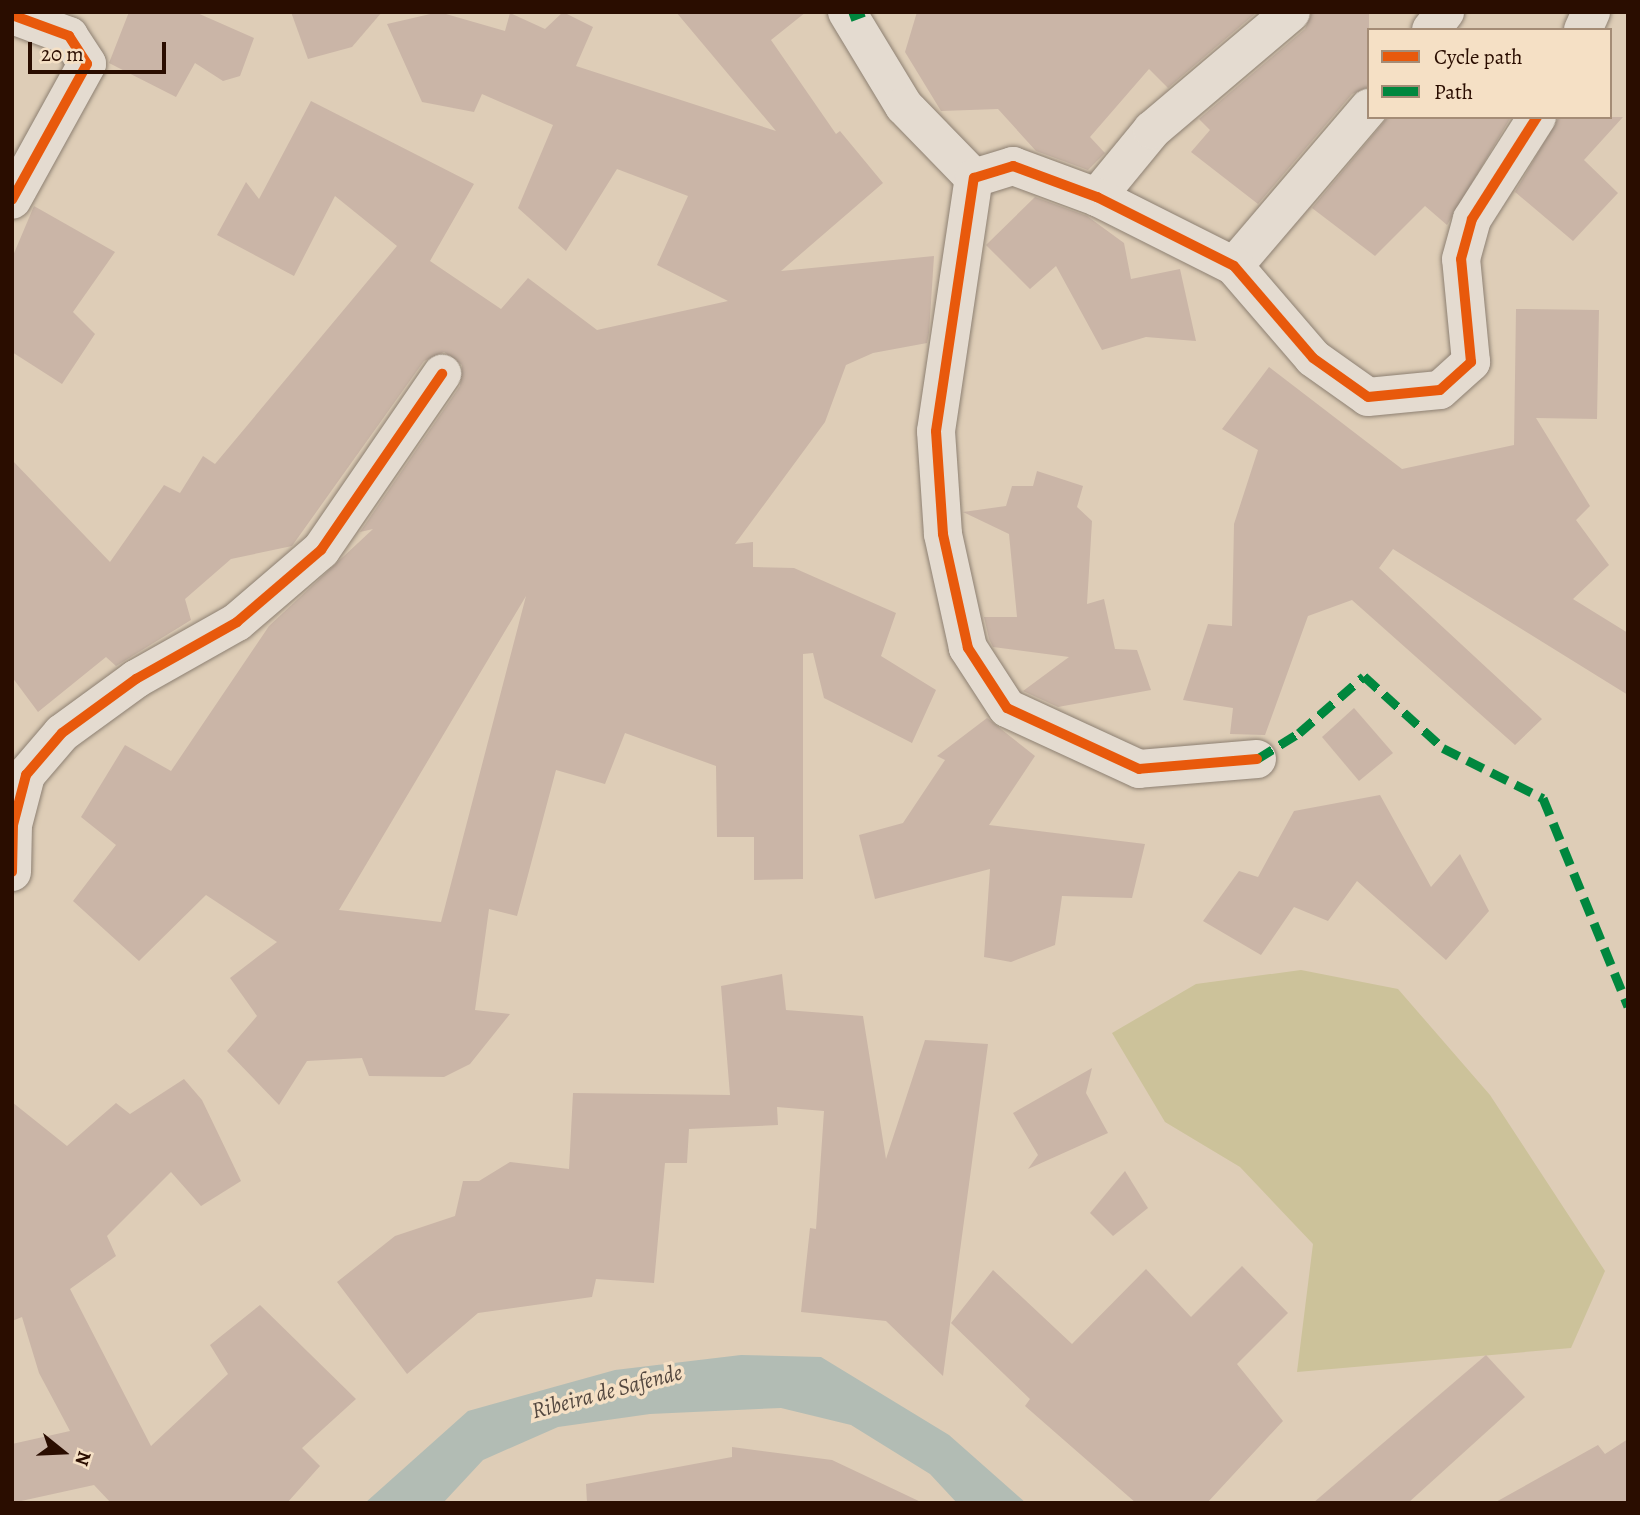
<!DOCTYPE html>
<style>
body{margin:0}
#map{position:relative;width:1640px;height:1515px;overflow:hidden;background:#decdb7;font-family:Alegreya,serif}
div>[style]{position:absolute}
.green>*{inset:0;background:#ccc29a}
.water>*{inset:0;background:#b2bcb4}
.building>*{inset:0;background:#cab5a7}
.roads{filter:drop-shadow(0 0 2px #8d8072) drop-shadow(0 0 2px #8d8072)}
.street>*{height:38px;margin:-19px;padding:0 19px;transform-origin:19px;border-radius:19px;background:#e4dbd0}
.quiet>*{height:9px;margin-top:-4.5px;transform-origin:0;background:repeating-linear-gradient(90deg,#00873e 0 18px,transparent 0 27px)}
.cycleway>*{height:10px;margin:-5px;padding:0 5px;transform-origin:5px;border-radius:5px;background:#e8590c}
span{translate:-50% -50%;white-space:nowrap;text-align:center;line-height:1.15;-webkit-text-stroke:7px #f5e0c5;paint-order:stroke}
.water-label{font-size:23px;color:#53473f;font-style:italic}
.frame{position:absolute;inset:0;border:14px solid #2a0d00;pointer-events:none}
.legend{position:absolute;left:1367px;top:28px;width:245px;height:91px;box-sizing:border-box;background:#f5e0c5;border:2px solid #a48c76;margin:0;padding:9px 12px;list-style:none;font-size:21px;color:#2a0d00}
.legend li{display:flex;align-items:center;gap:14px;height:35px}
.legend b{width:35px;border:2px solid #a48c76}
.north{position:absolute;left:28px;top:1417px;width:70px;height:70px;-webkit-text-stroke:5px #f5e0c5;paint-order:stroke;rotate:108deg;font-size:19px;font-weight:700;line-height:28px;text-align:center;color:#2a0d00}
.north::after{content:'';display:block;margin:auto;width:24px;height:32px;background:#2a0d00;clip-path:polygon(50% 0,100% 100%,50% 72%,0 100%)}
.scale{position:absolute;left:28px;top:42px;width:138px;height:32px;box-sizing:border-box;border:4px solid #2a0d00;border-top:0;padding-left:9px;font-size:21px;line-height:24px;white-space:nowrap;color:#2a0d00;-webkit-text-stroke:5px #f5e0c5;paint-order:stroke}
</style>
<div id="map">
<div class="green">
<i style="clip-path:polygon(1301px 970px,1398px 989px,1490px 1095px,1605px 1271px,1571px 1348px,1297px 1372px,1313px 1244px,1240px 1167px,1165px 1122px,1112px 1033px,1196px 984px)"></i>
</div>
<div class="water">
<i style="clip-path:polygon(741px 1355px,821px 1357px,949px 1435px,1026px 1503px,957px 1503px,930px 1474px,851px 1425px,781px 1408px,650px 1414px,558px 1427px,483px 1460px,443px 1503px,365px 1503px,468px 1411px,615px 1370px)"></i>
</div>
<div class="building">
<i style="clip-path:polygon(129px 12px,195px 12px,254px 38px,240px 76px,223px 81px,195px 63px,176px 97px,109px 63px)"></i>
<i style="clip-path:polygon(291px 12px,382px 12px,352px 47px,308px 59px)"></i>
<i style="clip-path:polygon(evenodd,439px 12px,505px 31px,510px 13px,545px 29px,563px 12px,593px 27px,576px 66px,776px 131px,676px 12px,806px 12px,771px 40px,836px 134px,840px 131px,883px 183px,781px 271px,934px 256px,929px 333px,927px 343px,873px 353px,846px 365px,825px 422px,735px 544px,753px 542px,753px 567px,794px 568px,896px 613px,881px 656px,936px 690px,912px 743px,824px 698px,813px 653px,803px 654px,803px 879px,754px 880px,754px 837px,717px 837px,716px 766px,625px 733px,605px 784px,556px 770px,517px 916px,489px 909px,475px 1010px,510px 1014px,470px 1064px,444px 1077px,369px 1076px,362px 1058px,307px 1061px,279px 1105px,227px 1051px,257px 1016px,230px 978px,277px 942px,206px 895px,139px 961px,73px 901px,116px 845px,81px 817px,125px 745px,171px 771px,269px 626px,373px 529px,360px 532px,460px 386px,462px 365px,444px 352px,424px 361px,292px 546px,231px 559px,185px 599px,191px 620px,116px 666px,106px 657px,38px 712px,12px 677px,12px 460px,110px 562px,164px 485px,180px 493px,203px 456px,215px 464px,397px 246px,335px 196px,294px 276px,217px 235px,246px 182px,259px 199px,311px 101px,474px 184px,430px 261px,501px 309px,528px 278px,597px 330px,728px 301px,657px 265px,688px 196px,617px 169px,566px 251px,518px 208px,553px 125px,482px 94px,474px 112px,422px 102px,387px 24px,439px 12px,526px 596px,441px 922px,339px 910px,526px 596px)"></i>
<i style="clip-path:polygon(917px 12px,1257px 12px,1168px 88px,1149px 69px,1090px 137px,1105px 153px,1088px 170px,1036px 151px,998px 109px,941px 111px,905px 52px)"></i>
<i style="clip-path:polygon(1312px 12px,1369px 12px,1369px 87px,1352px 94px,1258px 204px,1191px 152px,1210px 130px,1199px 119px,1305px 29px)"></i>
<i style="clip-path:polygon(1388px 117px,1511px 117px,1447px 225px,1425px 206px,1375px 256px,1312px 208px)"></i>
<i style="clip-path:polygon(1559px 117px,1623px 117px,1584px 160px,1618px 193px,1573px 241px,1515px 192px)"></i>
<i style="clip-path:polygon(1035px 197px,1087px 216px,1124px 243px,1131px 279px,1180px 269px,1196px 341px,1146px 337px,1102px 350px,1056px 266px,1030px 289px,986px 245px)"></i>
<i style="clip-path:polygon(34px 206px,115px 252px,73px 312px,95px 334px,62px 384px,12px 352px,12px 258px)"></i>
<i style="clip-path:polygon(1516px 309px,1599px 310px,1597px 419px,1536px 418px,1590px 506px,1576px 520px,1609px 565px,1573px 599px,1628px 633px,1628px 695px,1393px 549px,1379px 568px,1542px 719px,1515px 745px,1352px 600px,1308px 616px,1265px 735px,1230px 734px,1233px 708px,1183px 700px,1208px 624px,1232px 626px,1234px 524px,1258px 450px,1222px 429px,1269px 367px,1402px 469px,1514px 445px)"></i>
<i style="clip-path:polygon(1037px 471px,1083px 486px,1077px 507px,1092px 521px,1087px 604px,1104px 599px,1115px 649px,1137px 650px,1151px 690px,1058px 707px,1023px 691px,1069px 657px,993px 647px,989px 639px,984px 617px,1017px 617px,1009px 534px,963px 512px,1006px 506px,1012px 486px,1033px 486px)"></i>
<i style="clip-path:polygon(1354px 708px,1393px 753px,1359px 781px,1322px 737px)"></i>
<i style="clip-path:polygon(987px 718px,1035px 756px,989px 825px,1145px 844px,1132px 898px,1062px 896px,1055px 945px,1011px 962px,984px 957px,990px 869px,875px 899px,859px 835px,903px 823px,945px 760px,937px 756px)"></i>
<i style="clip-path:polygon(1380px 795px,1431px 887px,1460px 854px,1489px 911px,1446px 960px,1357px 881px,1328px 921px,1294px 907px,1261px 955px,1203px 921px,1239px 871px,1258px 877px,1294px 811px)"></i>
<i style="clip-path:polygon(782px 974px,786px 1010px,863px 1016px,886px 1159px,925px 1040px,988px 1044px,943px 1376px,886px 1321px,801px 1312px,810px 1228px,816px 1229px,824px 1111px,777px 1107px,778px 1125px,689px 1129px,687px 1163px,665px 1163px,654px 1283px,596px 1279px,592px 1297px,478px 1313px,407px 1374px,337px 1282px,395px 1236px,455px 1216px,463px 1181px,479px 1181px,510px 1162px,569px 1169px,573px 1093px,730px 1095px,721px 986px)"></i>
<i style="clip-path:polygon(1092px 1068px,1086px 1093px,1108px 1133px,1028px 1169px,1038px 1155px,1013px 1113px)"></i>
<i style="clip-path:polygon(184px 1079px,202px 1100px,241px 1181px,201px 1206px,171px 1172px,107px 1236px,116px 1256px,70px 1289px,151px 1446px,228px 1374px,210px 1345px,260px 1305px,356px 1399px,302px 1448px,320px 1466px,287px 1503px,111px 1503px,94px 1485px,12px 1503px,12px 1444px,70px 1431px,39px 1373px,22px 1317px,12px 1321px,12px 1102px,67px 1146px,116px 1103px,130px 1114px)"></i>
<i style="clip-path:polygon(1125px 1171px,1148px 1208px,1113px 1236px,1090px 1213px)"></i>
<i style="clip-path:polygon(1242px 1266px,1288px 1313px,1237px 1364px,1283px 1421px,1207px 1503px,1136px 1503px,1025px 1406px,1030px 1399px,951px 1323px,993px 1270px,1072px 1344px,1146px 1269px,1191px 1317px)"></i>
<i style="clip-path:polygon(1486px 1355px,1525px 1397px,1408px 1503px,1313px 1503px)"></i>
<i style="clip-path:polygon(1628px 1439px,1628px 1503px,1494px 1503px,1598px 1445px,1605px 1454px)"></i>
<i style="clip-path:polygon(732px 1447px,832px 1460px,923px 1503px,587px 1503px,586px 1484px,732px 1457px)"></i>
</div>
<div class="roads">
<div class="street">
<i style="left:847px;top:12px;width:110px;rotate:58.8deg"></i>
<i style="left:904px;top:106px;width:100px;rotate:45.8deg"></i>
<i style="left:12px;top:15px;width:61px;rotate:20.2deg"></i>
<i style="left:69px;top:36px;width:33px;rotate:57deg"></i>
<i style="left:87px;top:64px;width:155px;rotate:118.9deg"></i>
<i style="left:1431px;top:30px;width:23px;rotate:-52deg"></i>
<i style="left:1583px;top:30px;width:20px;rotate:-66deg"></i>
<i style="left:1097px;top:197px;width:87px;rotate:-50.6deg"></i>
<i style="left:1152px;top:130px;width:182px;rotate:-40.3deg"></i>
<i style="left:1234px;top:266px;width:208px;rotate:-49.5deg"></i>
<i style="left:1257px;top:759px;width:118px;rotate:175.2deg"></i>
<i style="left:1139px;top:769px;width:145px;rotate:-155.2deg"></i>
<i style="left:1007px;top:708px;width:72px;rotate:-123deg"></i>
<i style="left:968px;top:648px;width:117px;rotate:-102.4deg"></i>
<i style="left:943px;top:534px;width:103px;rotate:-93.9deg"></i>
<i style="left:936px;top:431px;width:256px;rotate:-81.5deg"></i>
<i style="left:974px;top:178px;width:41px;rotate:-17.1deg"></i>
<i style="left:1013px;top:166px;width:90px;rotate:20.3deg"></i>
<i style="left:1097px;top:197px;width:153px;rotate:26.7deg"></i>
<i style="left:1234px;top:266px;width:121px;rotate:49.3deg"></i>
<i style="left:1313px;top:358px;width:67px;rotate:35.3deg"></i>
<i style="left:1368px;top:397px;width:72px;rotate:-5.6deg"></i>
<i style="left:1440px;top:390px;width:42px;rotate:-42.1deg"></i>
<i style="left:1471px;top:362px;width:103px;rotate:-95.5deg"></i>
<i style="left:1461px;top:259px;width:41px;rotate:-74.6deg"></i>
<i style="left:1472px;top:219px;width:121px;rotate:-57.5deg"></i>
<i style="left:12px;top:872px;width:47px;rotate:-88.8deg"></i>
<i style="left:13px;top:825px;width:52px;rotate:-75.4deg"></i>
<i style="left:26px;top:775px;width:55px;rotate:-49.4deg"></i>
<i style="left:62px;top:733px;width:92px;rotate:-36.1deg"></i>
<i style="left:136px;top:679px;width:116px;rotate:-29.4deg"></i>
<i style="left:237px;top:622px;width:111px;rotate:-40.6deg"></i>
<i style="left:321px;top:550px;width:214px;rotate:-55.5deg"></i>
</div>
</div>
<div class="quiet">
<i style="left:850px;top:17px;width:15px;rotate:-20deg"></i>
<i style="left:1257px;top:759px;width:49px;rotate:-31.8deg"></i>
<i style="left:1299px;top:733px;width:86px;rotate:-41.2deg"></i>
<i style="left:1364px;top:676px;width:107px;rotate:42.3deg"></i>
<i style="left:1443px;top:748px;width:112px;rotate:26.6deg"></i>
<i style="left:1543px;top:798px;width:225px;rotate:67.8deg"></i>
</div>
<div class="cycleway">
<i style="left:12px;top:15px;width:61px;rotate:20.2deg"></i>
<i style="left:69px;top:36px;width:33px;rotate:57deg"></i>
<i style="left:87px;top:64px;width:155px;rotate:118.9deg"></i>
<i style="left:1257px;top:759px;width:118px;rotate:175.2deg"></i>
<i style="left:1139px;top:769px;width:145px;rotate:-155.2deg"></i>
<i style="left:1007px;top:708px;width:72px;rotate:-123deg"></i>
<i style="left:968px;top:648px;width:117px;rotate:-102.4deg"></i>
<i style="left:943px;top:534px;width:103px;rotate:-93.9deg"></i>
<i style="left:936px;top:431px;width:256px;rotate:-81.5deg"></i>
<i style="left:974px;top:178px;width:41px;rotate:-17.1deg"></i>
<i style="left:1013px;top:166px;width:90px;rotate:20.3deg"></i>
<i style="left:1097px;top:197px;width:153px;rotate:26.7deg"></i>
<i style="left:1234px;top:266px;width:121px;rotate:49.3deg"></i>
<i style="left:1313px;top:358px;width:67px;rotate:35.3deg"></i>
<i style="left:1368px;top:397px;width:72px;rotate:-5.6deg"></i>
<i style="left:1440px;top:390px;width:42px;rotate:-42.1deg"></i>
<i style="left:1471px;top:362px;width:103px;rotate:-95.5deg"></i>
<i style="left:1461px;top:259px;width:41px;rotate:-74.6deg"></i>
<i style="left:1472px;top:219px;width:121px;rotate:-57.5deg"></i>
<i style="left:12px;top:872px;width:47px;rotate:-88.8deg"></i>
<i style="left:13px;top:825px;width:52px;rotate:-75.4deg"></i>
<i style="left:26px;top:775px;width:55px;rotate:-49.4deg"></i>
<i style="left:62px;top:733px;width:92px;rotate:-36.1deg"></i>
<i style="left:136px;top:679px;width:116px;rotate:-29.4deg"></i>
<i style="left:237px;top:622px;width:111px;rotate:-40.6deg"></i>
<i style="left:321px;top:550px;width:214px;rotate:-55.5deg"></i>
</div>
<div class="water-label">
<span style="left:607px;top:1392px;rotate:-15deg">Ribeira de Safende</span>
</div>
<div class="frame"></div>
<ul class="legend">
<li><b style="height:9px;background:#e8590c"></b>Cycle path</li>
<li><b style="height:9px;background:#00873e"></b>Path</li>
</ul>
<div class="north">N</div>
<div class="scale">20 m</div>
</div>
